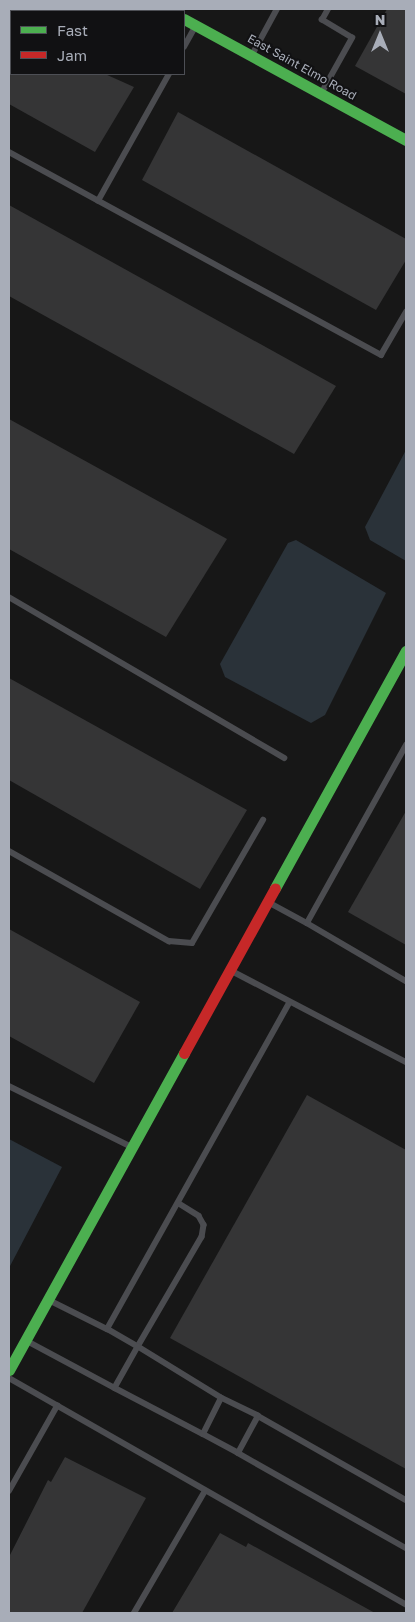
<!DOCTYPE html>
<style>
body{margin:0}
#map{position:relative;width:415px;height:1622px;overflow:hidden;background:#171717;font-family:"Golos Text",sans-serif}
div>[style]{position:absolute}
.water>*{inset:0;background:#2a3239}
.building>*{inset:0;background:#353536}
.lane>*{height:5.5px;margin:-2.75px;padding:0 2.75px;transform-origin:2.75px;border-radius:2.75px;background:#4b4c50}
.fast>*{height:11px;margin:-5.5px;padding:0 5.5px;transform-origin:5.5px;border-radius:5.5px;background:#4caf50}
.jam>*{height:11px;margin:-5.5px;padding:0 5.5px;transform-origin:5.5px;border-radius:5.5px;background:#c62828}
span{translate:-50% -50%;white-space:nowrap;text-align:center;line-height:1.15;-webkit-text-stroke:4px #111113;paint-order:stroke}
.street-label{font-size:12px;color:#a8adb8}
.frame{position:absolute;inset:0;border:10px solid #a8adb8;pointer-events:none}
.legend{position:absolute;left:10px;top:10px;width:175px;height:65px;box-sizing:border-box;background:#111113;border:1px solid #4d4f55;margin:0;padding:6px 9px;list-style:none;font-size:15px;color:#a8adb8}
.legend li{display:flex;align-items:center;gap:10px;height:25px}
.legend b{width:25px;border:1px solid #4d4f55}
.north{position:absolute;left:355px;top:10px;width:50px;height:50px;-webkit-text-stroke:4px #111113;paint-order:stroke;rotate:0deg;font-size:14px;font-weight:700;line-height:20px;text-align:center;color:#a8adb8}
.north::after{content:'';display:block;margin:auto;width:18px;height:22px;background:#a8adb8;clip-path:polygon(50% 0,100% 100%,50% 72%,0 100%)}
</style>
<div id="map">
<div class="water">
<i style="clip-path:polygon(406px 450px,406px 561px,370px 540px,365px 527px)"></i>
<i style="clip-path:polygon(296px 540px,386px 593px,325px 715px,311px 723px,225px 677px,220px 664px,288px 543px)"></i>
<i style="clip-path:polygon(9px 1139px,62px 1167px,9px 1268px)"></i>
</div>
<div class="building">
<i style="clip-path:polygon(387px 9px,406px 9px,406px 94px,355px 66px)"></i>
<i style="clip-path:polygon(9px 74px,105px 74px,134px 87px,95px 152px,9px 104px)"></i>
<i style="clip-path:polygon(178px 112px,406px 239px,406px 260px,376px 310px,142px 180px)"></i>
<i style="clip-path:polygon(9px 205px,336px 386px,294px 454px,9px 296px)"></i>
<i style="clip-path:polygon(9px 419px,227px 539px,166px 637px,9px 549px)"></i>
<i style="clip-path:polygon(9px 678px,247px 810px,200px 889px,9px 780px)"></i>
<i style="clip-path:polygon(406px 811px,406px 945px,348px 912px)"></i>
<i style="clip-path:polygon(9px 929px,140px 1002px,94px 1083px,9px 1036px)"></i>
<i style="clip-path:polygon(307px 1095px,406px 1150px,406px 1469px,170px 1338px)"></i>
<i style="clip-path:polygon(65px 1457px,146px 1498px,82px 1613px,9px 1613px,9px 1557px,48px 1480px,51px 1482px)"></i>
<i style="clip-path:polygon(220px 1533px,246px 1547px,248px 1543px,375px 1613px,172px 1613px)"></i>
</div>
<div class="lane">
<i style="left:184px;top:47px;width:23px;rotate:-61deg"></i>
<i style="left:252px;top:55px;width:52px;rotate:-61.5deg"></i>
<i style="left:322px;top:92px;width:62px;rotate:-60.9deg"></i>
<i style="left:352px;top:38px;width:35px;rotate:-149deg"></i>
<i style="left:322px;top:20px;width:13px;rotate:-61deg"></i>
<i style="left:9px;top:152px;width:424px;rotate:28.6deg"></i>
<i style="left:381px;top:355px;width:50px;rotate:-59.8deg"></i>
<i style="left:98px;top:201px;width:145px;rotate:-60.8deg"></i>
<i style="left:9px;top:597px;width:319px;rotate:30.3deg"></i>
<i style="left:9px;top:851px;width:184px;rotate:29.4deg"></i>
<i style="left:169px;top:941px;width:23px;rotate:5deg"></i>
<i style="left:192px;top:943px;width:142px;rotate:-60deg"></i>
<i style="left:268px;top:902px;width:44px;rotate:28.3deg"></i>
<i style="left:307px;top:923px;width:204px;rotate:-60.9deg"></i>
<i style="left:307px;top:923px;width:115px;rotate:30.4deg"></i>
<i style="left:230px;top:970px;width:199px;rotate:27.6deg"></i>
<i style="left:9px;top:1086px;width:135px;rotate:26.4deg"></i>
<i style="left:180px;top:1204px;width:22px;rotate:32deg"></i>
<i style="left:199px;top:1216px;width:10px;rotate:61deg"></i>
<i style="left:204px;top:1225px;width:12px;rotate:99deg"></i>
<i style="left:202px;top:1237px;width:127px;rotate:120.2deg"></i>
<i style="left:138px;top:1347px;width:36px;rotate:-150deg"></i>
<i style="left:107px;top:1329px;width:373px;rotate:-60.8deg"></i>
<i style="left:49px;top:1300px;width:65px;rotate:26.6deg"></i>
<i style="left:27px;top:1341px;width:100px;rotate:28.1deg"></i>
<i style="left:115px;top:1388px;width:99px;rotate:27.6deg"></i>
<i style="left:203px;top:1434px;width:40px;rotate:-63.4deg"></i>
<i style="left:221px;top:1398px;width:97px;rotate:-148.4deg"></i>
<i style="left:138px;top:1347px;width:47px;rotate:119.3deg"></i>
<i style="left:9px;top:1378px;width:457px;rotate:29.7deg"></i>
<i style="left:258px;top:1416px;width:170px;rotate:29.6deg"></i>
<i style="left:203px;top:1434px;width:40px;rotate:28deg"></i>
<i style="left:238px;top:1453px;width:42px;rotate:-61.6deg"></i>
<i style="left:258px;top:1416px;width:41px;rotate:-154.1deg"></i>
<i style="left:238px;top:1453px;width:193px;rotate:29.5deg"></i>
<i style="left:9px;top:1491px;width:98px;rotate:-60.5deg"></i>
<i style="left:134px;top:1613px;width:141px;rotate:-59.8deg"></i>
</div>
<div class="fast">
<i style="left:166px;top:9px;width:4px;rotate:27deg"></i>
<i style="left:184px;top:19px;width:253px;rotate:28.6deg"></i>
<i style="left:275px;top:888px;width:271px;rotate:-61.1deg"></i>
<i style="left:9px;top:1370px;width:362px;rotate:-61.1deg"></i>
</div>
<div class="jam">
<i style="left:184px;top:1053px;width:188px;rotate:-61.1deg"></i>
</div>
<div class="street-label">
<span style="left:302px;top:67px;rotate:29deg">East Saint Elmo Road</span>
</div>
<div class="frame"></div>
<ul class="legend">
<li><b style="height:6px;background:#4caf50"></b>Fast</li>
<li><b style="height:6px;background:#c62828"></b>Jam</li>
</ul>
<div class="north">N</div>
</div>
